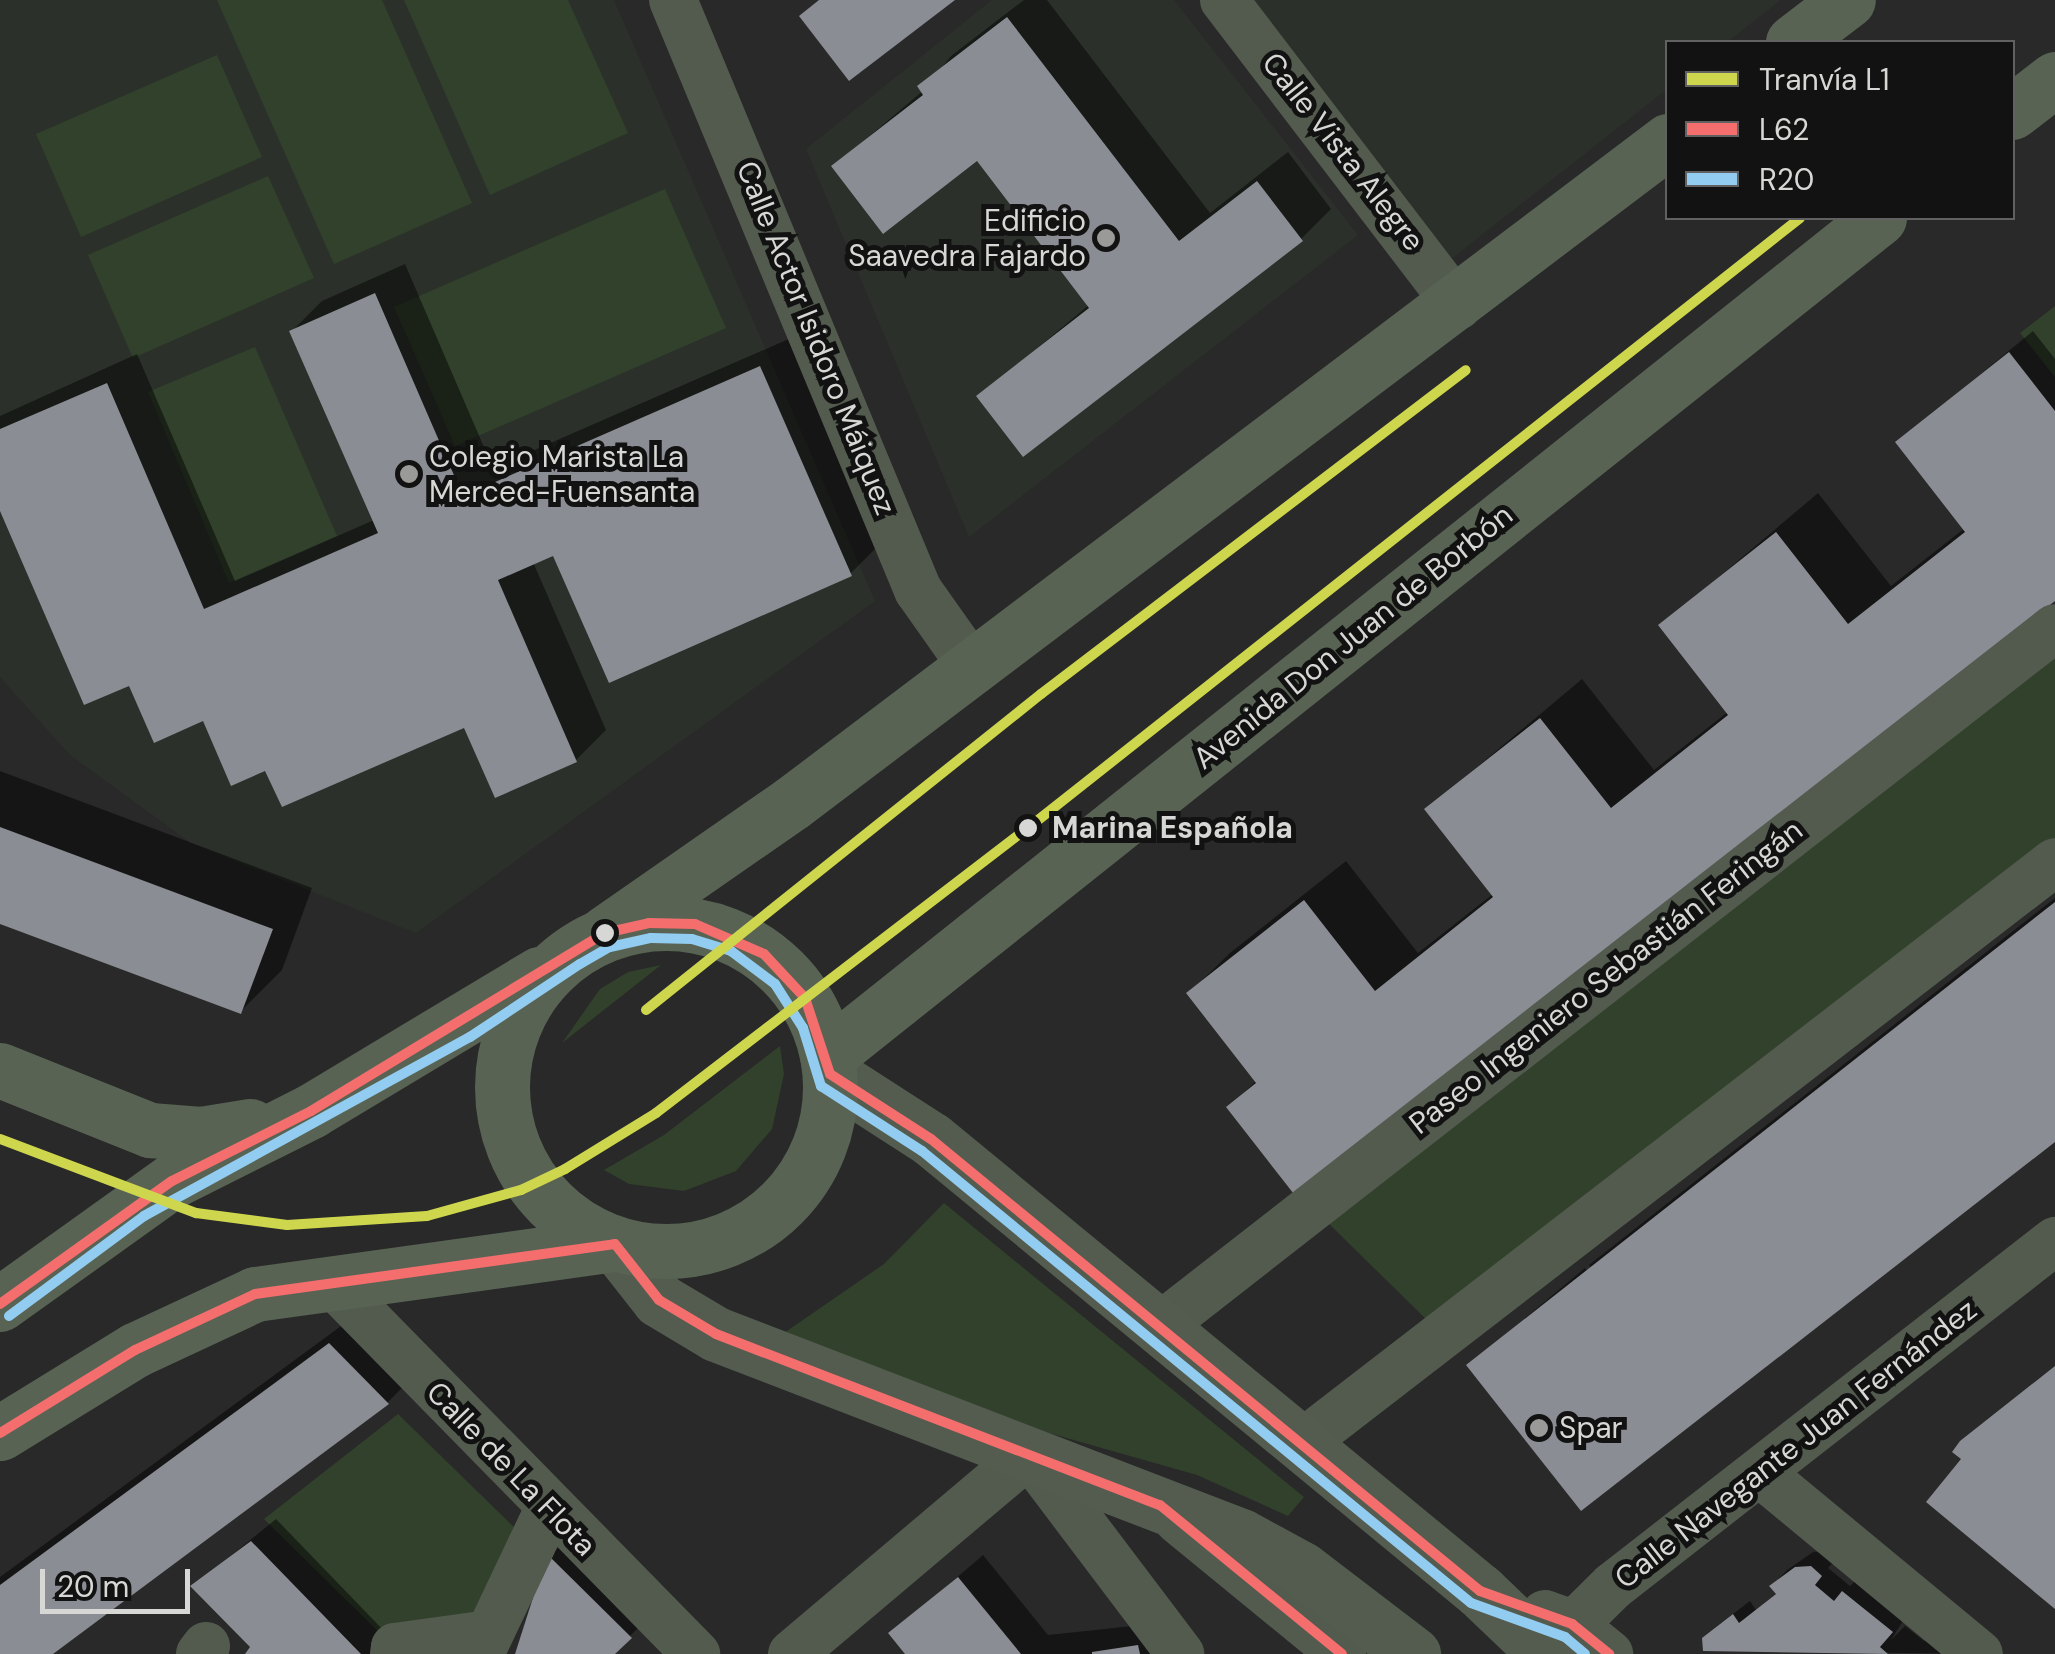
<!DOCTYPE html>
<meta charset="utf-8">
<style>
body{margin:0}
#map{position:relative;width:2055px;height:1654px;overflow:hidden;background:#282928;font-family:"DM Sans",sans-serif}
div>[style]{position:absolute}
.built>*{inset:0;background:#2b312a}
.green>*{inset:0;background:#32412b}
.shadow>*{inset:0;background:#0007}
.building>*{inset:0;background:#8a8d94}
.street>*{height:48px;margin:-24px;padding:0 24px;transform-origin:24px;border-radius:24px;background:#535b4f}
.secondary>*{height:55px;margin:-27.5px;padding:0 27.5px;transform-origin:27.5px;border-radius:27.5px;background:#535c4f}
.primary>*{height:55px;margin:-27.5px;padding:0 27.5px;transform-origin:27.5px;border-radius:27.5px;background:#586354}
.primary>.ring{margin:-27.5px;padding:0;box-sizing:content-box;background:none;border:55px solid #586354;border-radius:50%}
.bus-1>*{height:10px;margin:-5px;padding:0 5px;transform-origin:5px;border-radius:5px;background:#f46e6d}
.bus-2>*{height:10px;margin:-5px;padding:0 5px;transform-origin:5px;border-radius:5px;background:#92ccf0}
.tram-1>*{height:10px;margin:-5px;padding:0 5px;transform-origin:5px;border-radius:5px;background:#ced64d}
.dots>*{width:28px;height:28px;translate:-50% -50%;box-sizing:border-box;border:5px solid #111211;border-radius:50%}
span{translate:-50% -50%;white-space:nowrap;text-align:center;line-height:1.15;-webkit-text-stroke:10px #111211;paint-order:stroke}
.street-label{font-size:30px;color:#d7d8d6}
.poi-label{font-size:30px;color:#d7d8d6}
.right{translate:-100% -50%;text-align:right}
.left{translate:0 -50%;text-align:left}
.stop-label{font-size:30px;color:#d7d8d6;font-weight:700}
.legend{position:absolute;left:1665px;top:40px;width:350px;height:180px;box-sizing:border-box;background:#111211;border:2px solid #606160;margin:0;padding:12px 18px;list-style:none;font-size:30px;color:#d7d8d6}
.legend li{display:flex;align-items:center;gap:20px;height:50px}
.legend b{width:50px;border:2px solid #606160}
.scale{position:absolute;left:40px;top:1569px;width:150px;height:45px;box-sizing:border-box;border:5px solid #d7d8d6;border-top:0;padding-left:12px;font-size:30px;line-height:35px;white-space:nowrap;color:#d7d8d6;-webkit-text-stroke:8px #111211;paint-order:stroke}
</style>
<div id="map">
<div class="built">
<i style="clip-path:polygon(0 0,614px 0,875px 601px,416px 933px,191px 843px,70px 755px,0 677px)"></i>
<i style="clip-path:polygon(992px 0,1174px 0,1358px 235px,969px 537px,806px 149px)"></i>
<i style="clip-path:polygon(1224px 0,1781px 0,1727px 42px,1668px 42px,1667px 89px,1436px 271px)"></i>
</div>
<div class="green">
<i style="clip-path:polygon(217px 0,382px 0,472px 203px,334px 264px)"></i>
<i style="clip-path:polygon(404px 0,568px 0,628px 133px,490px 195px)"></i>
<i style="clip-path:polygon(217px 55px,262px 157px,81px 237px,36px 134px)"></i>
<i style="clip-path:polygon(268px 176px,314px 278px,133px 358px,88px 255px)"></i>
<i style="clip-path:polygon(665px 189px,726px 328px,455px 446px,394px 307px)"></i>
<i style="clip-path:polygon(2055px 306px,2055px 377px,2020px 333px)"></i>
<i style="clip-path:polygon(255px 347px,337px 536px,229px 583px,148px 392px)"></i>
<i style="clip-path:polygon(2055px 648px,2055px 848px,1432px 1325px,1324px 1219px)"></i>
<i style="clip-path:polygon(661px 965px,562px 1043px,600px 989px,628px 972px)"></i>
<i style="clip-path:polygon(780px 1046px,784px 1074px,772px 1129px,736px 1171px,684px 1191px,629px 1184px,604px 1170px,664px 1135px)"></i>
<i style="clip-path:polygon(944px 1203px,1304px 1497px,1288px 1516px,1197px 1475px,1049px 1433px,784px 1333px,884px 1264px)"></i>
<i style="clip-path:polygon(398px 1414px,518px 1531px,476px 1654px,394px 1647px,264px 1519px)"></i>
</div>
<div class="shadow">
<i style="clip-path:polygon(1024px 0,1047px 0,1210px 213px,1288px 152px,1331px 209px,1301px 239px,980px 396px,1090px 304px,977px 158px,834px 166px,924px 90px,951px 56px)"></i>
<i style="clip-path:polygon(405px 264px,493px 468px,791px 338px,880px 544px,850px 574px,555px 553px,533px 562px,606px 730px,576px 760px,465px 724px,267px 768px,204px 718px,130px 682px,0 505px,0 416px,137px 354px,235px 581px,374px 520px,292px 331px,322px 301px)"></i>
<i style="clip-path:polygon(2033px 331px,2055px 359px,2055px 598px,1229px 1107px,1257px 1080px,1189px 993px,1230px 953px,1346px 861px,1418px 953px,1493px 894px,1427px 809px,1582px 679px,1654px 770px,1729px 711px,1662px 625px,1818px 493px,1891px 586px,1965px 528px,1898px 442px)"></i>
<i style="clip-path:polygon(0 771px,312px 888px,282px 970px,241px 1011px,0 921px)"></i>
<i style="clip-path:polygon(2055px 898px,2055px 1139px,1705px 1413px,1589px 1265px)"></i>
<i style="clip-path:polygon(1585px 1268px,1701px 1416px,1469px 1365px)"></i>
<i style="clip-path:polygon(371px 1304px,428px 1362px,388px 1402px,52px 1654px,0 1654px,0 1577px)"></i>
<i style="clip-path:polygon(276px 1519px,388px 1635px,374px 1654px,248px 1654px,253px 1647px,194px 1586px)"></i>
<i style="clip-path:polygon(572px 1533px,653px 1613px,612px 1654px,517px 1654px,550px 1556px)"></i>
<i style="clip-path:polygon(1827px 1551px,1836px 1559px,1828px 1568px,1850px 1586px,1859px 1577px,1906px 1616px,1891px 1640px,1905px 1626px,1924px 1641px,1938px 1627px,1971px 1654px,1705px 1650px,1705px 1639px,1721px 1623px,1750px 1601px,1756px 1610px,1778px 1592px,1772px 1586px,1787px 1570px,1813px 1552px)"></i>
<i style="clip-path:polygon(983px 1555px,1048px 1635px,1161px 1623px,1166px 1654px,907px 1654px,891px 1634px)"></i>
</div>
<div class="building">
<i style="clip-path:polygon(819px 0,955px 0,849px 81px,799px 16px)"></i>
<i style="clip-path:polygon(1007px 17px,1179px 241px,1257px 181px,1303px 241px,1023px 457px,976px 396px,1089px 308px,977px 161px,883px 234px,831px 166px,923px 95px,917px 86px)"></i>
<i style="clip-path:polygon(375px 293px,463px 496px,760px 366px,852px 576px,609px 683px,553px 556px,498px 580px,577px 762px,495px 798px,464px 728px,282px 807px,265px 771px,231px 786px,203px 721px,154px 743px,129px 686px,84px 705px,0 511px,0 429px,107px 383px,204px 609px,378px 533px,289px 331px)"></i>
<i style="clip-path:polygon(2009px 352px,2055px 411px,2055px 601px,1297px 1198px,1226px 1107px,1256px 1083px,1186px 993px,1304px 900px,1375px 991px,1493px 897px,1424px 809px,1540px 718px,1611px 808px,1728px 715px,1658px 625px,1776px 532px,1848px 624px,1965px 532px,1895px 442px)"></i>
<i style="clip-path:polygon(0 827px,273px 929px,241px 1014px,0 924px)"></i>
<i style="clip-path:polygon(2055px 902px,2055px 1142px,1581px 1511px,1466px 1365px)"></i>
<i style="clip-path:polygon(329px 1343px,389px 1404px,53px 1654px,0 1654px,0 1585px)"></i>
<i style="clip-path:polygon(2055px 1366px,2055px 1609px,1926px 1502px,1961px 1459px,1952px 1452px,1960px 1441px)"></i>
<i style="clip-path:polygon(251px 1541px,361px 1654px,245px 1654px,250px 1647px,190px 1586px)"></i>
<i style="clip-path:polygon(547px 1554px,632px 1638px,615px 1654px,515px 1654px)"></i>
<i style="clip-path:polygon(1811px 1566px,1822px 1576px,1815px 1585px,1834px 1601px,1842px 1591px,1893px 1632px,1880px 1647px,1888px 1654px,1703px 1651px,1702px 1638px,1733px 1614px,1739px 1623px,1776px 1594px,1769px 1586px,1795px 1567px)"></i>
<i style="clip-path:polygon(958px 1577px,1021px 1654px,905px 1654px,888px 1633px)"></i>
<i style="clip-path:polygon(1138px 1645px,1140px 1654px,1092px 1654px,1092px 1652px)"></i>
</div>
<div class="street">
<i style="left:673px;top:0;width:639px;rotate:67.45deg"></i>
<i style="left:918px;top:590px;width:95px;rotate:54.8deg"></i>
<i style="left:1224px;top:0;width:385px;rotate:52.6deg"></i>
<i style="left:330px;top:1281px;width:523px;rotate:45.54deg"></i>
<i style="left:1159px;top:1327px;width:1136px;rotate:-37.96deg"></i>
<i style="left:1301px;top:1444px;width:952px;rotate:-37.66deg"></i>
<i style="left:1760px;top:1473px;width:284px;rotate:39.6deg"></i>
<i style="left:1178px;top:1520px;width:212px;rotate:39.3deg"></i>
<i style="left:1545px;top:1614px;width:29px;rotate:20deg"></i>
<i style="left:1572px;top:1624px;width:48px;rotate:39deg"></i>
<i style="left:200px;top:1654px;width:10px;rotate:-53deg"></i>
<i style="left:394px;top:1654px;width:7px;rotate:-82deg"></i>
<i style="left:395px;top:1647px;width:95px;rotate:-7.9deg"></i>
<i style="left:480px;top:1654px;width:161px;rotate:-64.6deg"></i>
<i style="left:792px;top:1654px;width:310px;rotate:-40.2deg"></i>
<i style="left:1029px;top:1454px;width:251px;rotate:52.9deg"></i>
<i style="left:1544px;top:1654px;width:97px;rotate:-44.6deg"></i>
<i style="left:1613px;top:1586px;width:561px;rotate:-37.97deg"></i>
</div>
<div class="secondary">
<i style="left:830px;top:1074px;width:120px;rotate:32.8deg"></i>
<i style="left:931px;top:1139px;width:711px;rotate:39.47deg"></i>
<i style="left:1480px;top:1591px;width:91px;rotate:43.7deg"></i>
<i style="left:615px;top:1244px;width:71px;rotate:51.8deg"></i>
<i style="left:659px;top:1300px;width:66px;rotate:30.8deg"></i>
<i style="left:716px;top:1334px;width:563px;rotate:21.04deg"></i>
<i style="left:1241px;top:1536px;width:69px;rotate:28.4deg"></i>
<i style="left:1302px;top:1569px;width:140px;rotate:37.4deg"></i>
</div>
<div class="primary">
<i style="left:1793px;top:42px;width:69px;rotate:-37.4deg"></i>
<i style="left:2012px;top:112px;width:54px;rotate:-37.5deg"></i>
<i class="ring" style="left:502px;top:923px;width:273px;height:273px"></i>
<i style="left:605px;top:933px;width:228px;rotate:-34.8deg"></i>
<i style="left:792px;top:803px;width:1098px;rotate:-37.08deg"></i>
<i style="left:827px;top:1056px;width:1345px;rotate:-38.54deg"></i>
<i style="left:0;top:1070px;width:162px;rotate:21.8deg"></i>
<i style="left:150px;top:1130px;width:51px;rotate:4.5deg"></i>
<i style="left:201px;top:1134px;width:50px;rotate:-9.3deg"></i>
<i style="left:0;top:1304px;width:211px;rotate:-35.6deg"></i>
<i style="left:172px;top:1181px;width:156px;rotate:-26.7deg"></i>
<i style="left:311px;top:1111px;width:266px;rotate:-31deg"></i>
<i style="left:0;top:1433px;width:158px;rotate:-31.6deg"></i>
<i style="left:135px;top:1350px;width:132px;rotate:-25deg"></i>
<i style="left:255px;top:1294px;width:363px;rotate:-7.9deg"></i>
</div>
<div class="bus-1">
<i style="left:830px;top:1074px;width:120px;rotate:32.8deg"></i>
<i style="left:931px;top:1139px;width:711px;rotate:39.47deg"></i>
<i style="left:1480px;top:1591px;width:98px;rotate:19.7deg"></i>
<i style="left:1572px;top:1624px;width:48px;rotate:39deg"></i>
<i style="left:615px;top:1244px;width:71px;rotate:51.8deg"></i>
<i style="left:659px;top:1300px;width:66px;rotate:30.8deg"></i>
<i style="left:716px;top:1334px;width:476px;rotate:21.1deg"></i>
<i style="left:1160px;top:1505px;width:235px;rotate:39.3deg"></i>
<i style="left:0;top:1304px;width:211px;rotate:-35.6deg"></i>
<i style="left:172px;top:1181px;width:156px;rotate:-26.7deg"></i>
<i style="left:311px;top:1111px;width:344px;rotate:-31.2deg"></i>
<i style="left:605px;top:933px;width:45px;rotate:-12.8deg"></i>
<i style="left:649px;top:923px;width:46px;rotate:1.2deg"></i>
<i style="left:695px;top:924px;width:75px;rotate:23.5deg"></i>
<i style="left:764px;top:954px;width:60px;rotate:47deg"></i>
<i style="left:805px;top:998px;width:80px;rotate:71.8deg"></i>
<i style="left:0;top:1433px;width:158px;rotate:-31.6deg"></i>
<i style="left:135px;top:1350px;width:132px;rotate:-25deg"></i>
<i style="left:255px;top:1294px;width:363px;rotate:-7.9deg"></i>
</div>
<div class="bus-2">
<i style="left:9px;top:1316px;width:168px;rotate:-36.5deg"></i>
<i style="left:144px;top:1216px;width:372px;rotate:-28.8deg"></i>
<i style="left:470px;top:1037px;width:132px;rotate:-33.6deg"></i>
<i style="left:580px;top:964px;width:34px;rotate:-30deg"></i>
<i style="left:610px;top:947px;width:42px;rotate:-12.4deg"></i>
<i style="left:651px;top:938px;width:41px;rotate:1.4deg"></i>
<i style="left:692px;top:939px;width:41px;rotate:17.1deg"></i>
<i style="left:731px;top:951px;width:55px;rotate:36.9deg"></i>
<i style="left:775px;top:984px;width:52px;rotate:57.5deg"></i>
<i style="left:803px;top:1028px;width:61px;rotate:72.8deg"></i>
<i style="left:821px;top:1086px;width:120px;rotate:32.8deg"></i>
<i style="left:922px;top:1151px;width:711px;rotate:39.47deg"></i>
<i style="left:1471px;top:1603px;width:100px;rotate:19.9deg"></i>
<i style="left:1565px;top:1637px;width:26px;rotate:40deg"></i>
</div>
<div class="tram-1">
<i style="left:646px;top:1010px;width:506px;rotate:-38.66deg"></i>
<i style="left:1041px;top:694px;width:534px;rotate:-37.32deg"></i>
<i style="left:0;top:1139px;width:210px;rotate:20.7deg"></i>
<i style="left:196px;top:1213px;width:92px;rotate:7.5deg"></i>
<i style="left:287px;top:1225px;width:140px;rotate:-3.7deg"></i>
<i style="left:427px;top:1216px;width:98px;rotate:-15.5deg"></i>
<i style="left:521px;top:1190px;width:49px;rotate:-25.5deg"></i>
<i style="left:565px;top:1169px;width:107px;rotate:-31.6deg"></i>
<i style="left:656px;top:1113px;width:469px;rotate:-37.5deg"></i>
<i style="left:1028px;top:828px;width:984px;rotate:-38.31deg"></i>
</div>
<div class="dots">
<i style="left:1106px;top:238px;background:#9a9b99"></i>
<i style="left:409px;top:474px;background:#9a9b99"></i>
<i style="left:1028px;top:828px;background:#d7d8d6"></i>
<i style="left:605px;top:933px;background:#d7d8d6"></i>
<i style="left:1539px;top:1428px;background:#9a9b99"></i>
</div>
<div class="street-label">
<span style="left:1343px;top:152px;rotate:52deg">Calle Vista Alegre</span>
<span style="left:816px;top:338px;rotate:68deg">Calle Actor Isidoro Máiquez</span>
<span style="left:1353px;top:637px;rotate:-39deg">Avenida Don Juan de Borbón</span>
<span style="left:1606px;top:977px;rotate:-38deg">Paseo Ingeniero Sebastián Feringán</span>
<span style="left:1796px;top:1444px;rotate:-38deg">Calle Navegante Juan Fernández</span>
<span style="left:511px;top:1469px;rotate:46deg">Calle de La Flota</span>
</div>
<div class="poi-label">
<span class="right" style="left:1086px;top:238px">Edificio<br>Saavedra Fajardo</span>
<span class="left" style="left:429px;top:474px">Colegio Marista La<br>Merced-Fuensanta</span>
<span class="left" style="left:1559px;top:1428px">Spar</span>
</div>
<div class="stop-label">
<span class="left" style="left:1052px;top:828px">Marina Española</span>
</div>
<ul class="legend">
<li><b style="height:12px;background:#ced64d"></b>Tranvía L1</li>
<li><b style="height:12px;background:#f46e6d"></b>L62</li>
<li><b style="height:12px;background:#92ccf0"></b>R20</li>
</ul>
<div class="scale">20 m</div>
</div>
